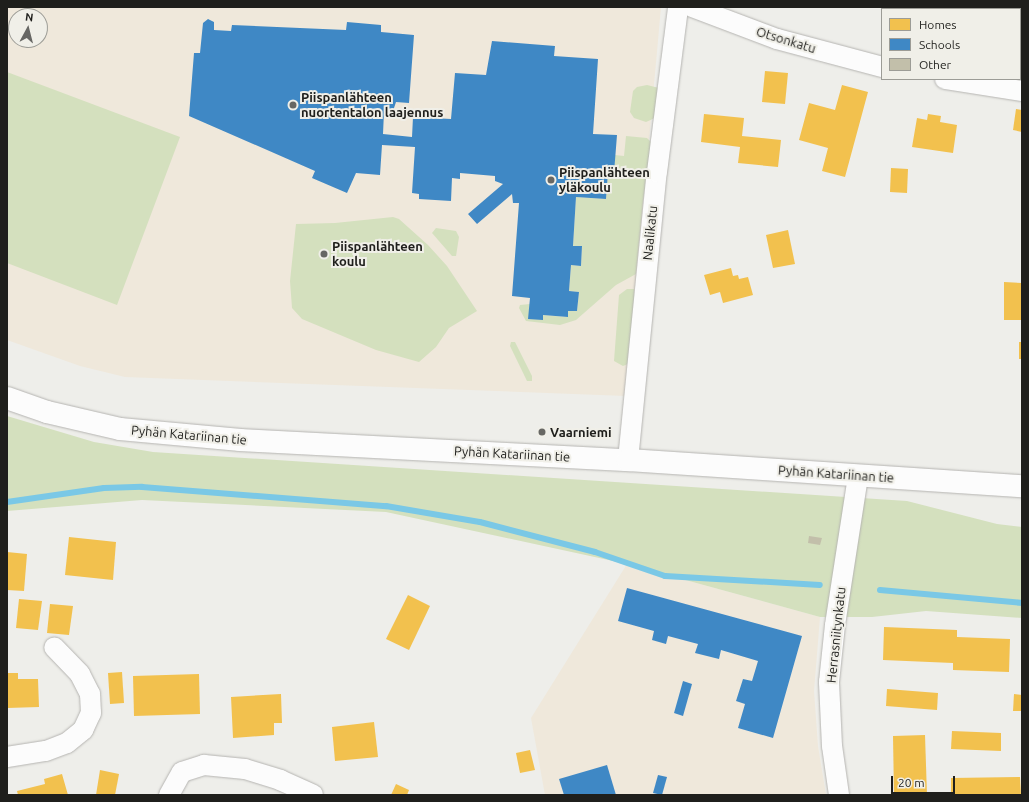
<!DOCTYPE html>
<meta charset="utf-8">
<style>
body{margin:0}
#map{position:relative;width:1029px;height:802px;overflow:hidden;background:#eeeeea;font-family:Ubuntu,sans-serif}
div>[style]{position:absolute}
.education>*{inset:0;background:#efe8db}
.green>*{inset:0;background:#d4e0be}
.homes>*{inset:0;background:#f2c14e}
.schools>*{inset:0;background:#3f88c5}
.stream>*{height:6px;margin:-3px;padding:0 3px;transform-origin:3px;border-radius:3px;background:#7ac8e6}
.building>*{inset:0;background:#c2bfaa}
.roads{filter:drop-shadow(0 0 1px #b5b4b1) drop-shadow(0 0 1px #b5b4b1)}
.minor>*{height:20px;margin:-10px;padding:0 10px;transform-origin:10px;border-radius:10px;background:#fcfcfc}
.tertiary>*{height:22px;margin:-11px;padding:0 11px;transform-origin:11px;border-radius:11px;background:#fcfcfc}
.dots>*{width:11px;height:11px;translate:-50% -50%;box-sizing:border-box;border:2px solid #f0efe8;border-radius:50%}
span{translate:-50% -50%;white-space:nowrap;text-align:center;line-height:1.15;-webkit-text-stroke:4px #f0efe8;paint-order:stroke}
.street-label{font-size:13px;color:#1f1f1c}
.poi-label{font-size:13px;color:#1f1f1c;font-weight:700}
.left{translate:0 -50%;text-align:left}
.frame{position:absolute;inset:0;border:8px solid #1f1f1c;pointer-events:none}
.legend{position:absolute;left:881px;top:8px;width:140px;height:72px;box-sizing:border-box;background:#f0efe8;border:1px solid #9c9c96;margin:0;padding:5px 7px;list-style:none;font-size:12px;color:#1f1f1c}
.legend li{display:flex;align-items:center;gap:8px;height:20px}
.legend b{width:20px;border:1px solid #9c9c96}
.north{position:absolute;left:8px;top:8px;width:40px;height:40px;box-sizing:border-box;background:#f0efe8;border:1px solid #9c9c96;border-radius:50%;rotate:7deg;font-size:11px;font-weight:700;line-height:16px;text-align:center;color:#1f1f1c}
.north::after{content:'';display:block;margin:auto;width:14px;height:18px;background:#676764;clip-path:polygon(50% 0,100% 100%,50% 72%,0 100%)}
.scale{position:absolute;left:891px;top:776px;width:64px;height:18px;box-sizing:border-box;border:2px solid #1f1f1c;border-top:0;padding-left:5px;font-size:12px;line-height:14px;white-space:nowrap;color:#1f1f1c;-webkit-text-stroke:3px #f0efe8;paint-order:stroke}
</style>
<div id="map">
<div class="education">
<i style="clip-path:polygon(evenodd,7px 7px,661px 7px,626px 396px,125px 377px,80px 366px,7px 340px,7px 7px,16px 16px,40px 16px,40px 40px,16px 40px,16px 16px)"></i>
<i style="clip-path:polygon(627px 564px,820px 617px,814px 691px,818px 746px,826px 795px,545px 795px,531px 718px)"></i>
</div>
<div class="green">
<i style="clip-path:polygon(7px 72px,180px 137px,117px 305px,7px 263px)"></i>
<i style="clip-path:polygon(647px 85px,659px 88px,655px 118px,646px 122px,634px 118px,630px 112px,633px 91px,637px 87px)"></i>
<i style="clip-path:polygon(626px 136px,647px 138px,652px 143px,643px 201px,636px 274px,616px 285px,576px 320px,560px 325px,526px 321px,519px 308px,520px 305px,530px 304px,543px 319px,543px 315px,567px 317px,568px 311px,577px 311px,579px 292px,569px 291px,571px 265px,581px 266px,582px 247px,573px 246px,576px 197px,606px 199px,608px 172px,614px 173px,615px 155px,624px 156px)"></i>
<i style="clip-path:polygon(393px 217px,399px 219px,428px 245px,447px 266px,477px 311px,449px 328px,436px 347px,419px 362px,376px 350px,302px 319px,292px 308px,290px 281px,296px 224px,335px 223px)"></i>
<i style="clip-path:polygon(436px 228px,456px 231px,459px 237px,456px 256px,452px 256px,432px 233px)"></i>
<i style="clip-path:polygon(627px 289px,634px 289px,635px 296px,628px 364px,623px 366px,614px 361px,619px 295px)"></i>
<i style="clip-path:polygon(511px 342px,515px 342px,532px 376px,532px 381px,527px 381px,510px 346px)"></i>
<i style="clip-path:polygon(7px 416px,94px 442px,153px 452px,907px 501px,997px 524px,1022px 527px,1022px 618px,926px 611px,872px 617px,820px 617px,627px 564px,386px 512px,142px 500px,7px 511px)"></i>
</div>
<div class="homes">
<i style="clip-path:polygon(941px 7px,993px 7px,941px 9px)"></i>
<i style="clip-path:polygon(765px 71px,788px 73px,785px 104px,762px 102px)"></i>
<i style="clip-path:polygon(842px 85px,868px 92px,845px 177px,822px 171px,828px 148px,799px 140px,809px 103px,835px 110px)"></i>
<i style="clip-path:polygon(1016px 109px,1022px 110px,1022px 132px,1013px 130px)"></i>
<i style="clip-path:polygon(704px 114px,744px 118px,742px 136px,781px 140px,778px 167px,738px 163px,740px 147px,701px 142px)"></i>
<i style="clip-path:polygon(928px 114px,941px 116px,940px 122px,957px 125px,953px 153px,912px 147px,917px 118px,927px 120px)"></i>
<i style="clip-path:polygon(891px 168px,908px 169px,907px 193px,890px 192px)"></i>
<i style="clip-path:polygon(788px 230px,795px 264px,773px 268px,766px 235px)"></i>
<i style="clip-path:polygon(731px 268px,733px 276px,738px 275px,739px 279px,748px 277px,753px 295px,723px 303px,720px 292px,710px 295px,704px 275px)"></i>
<i style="clip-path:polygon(1004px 282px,1022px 283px,1022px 320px,1004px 320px)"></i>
<i style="clip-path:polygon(1019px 342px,1022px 342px,1022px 359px,1019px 359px)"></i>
<i style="clip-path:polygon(69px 537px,116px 542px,113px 580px,65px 575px)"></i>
<i style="clip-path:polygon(7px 552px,27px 554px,24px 591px,7px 590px)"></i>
<i style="clip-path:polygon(408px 595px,430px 606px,409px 650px,386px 639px)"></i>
<i style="clip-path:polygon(19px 599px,42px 601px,38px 630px,16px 628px)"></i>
<i style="clip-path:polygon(50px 604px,73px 606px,69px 635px,47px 633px)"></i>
<i style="clip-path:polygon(884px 627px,957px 630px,957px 637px,1010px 639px,1009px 672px,953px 670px,953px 663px,883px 660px)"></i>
<i style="clip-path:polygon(122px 672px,124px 703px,110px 704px,108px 673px)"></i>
<i style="clip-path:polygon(8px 673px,18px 673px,18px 679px,38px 679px,39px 707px,7px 708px)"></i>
<i style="clip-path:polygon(199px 674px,200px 714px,134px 716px,133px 676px)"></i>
<i style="clip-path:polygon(887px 689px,938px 693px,937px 710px,886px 706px)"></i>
<i style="clip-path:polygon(281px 694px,282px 723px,274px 723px,274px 735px,233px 738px,231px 697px)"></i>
<i style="clip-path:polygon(1014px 694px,1022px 695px,1022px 711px,1013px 711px)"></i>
<i style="clip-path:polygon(374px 722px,378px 757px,335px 761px,332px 727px)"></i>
<i style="clip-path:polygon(952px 731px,1001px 733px,1001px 751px,951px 749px)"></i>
<i style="clip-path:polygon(925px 735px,927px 795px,894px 795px,893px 736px)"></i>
<i style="clip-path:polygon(530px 750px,535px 770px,520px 773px,516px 753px)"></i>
<i style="clip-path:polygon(100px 770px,119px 774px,115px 795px,96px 795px)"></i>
<i style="clip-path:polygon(62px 774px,68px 795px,18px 795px,17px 791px,45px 784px,44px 779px)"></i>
<i style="clip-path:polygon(1020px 777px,1021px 795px,951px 795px,951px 778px)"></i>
<i style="clip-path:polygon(396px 784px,409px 790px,407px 795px,391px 795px)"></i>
</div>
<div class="schools">
<i style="clip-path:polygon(208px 19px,214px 22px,214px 30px,231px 31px,232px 25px,346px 30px,347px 22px,381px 25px,381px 32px,414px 35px,409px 103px,396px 102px,393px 111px,384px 112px,383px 134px,412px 137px,413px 117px,451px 119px,455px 73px,486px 75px,492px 41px,555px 46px,554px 56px,598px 59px,593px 134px,617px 135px,614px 173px,608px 172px,606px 199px,576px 197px,573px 246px,582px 246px,581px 266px,571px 265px,569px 291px,579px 292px,577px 311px,568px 311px,568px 317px,543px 315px,543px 320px,528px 319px,530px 298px,512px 296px,519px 203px,513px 203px,512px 194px,477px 224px,468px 214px,503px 184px,495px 181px,495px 176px,460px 173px,460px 179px,452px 178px,451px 201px,419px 199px,419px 194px,412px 193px,415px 147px,382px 145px,380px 175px,356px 173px,347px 193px,312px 178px,315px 171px,189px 116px,194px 53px,200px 53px,203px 23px)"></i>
<i style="clip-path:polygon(627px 588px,802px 636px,773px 738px,738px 728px,745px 704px,736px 701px,743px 679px,752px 681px,758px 661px,721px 650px,719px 659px,695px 653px,698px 644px,668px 636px,666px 644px,652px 640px,654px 631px,618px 621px)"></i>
<i style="clip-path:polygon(683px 681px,692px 684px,683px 716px,674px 713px)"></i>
<i style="clip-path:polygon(607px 765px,616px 795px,564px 795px,559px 779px)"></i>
<i style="clip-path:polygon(658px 775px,667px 777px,662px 795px,653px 793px)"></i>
</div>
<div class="stream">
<i style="left:7px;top:502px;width:98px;rotate:-8.2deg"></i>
<i style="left:104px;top:488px;width:38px;rotate:-2deg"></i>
<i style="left:142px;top:487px;width:245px;rotate:4.5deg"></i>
<i style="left:386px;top:506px;width:95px;rotate:9.7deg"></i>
<i style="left:480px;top:522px;width:119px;rotate:14.6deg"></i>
<i style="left:595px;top:552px;width:74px;rotate:18.9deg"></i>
<i style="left:665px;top:576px;width:155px;rotate:3.3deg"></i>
<i style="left:880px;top:590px;width:143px;rotate:5.2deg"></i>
</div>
<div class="building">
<i style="clip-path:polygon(809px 536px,822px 538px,820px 545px,808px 543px)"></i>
</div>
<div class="roads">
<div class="minor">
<i style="left:692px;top:7px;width:91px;rotate:20.6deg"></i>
<i style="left:777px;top:39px;width:109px;rotate:14.9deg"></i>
<i style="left:945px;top:79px;width:78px;rotate:8.9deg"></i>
<i style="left:628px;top:460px;width:289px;rotate:-84.3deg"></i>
<i style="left:657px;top:172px;width:166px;rotate:-82.7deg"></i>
<i style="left:7px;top:757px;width:39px;rotate:-9deg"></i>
<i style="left:46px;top:751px;width:22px;rotate:-21deg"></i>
<i style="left:67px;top:743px;width:21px;rotate:-39deg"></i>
<i style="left:83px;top:730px;width:19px;rotate:-65deg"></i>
<i style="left:91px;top:713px;width:19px;rotate:-93deg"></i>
<i style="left:90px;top:694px;width:22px;rotate:-117deg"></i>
<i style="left:80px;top:674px;width:37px;rotate:-134deg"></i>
<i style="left:169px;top:795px;width:26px;rotate:-61deg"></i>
<i style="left:182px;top:772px;width:23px;rotate:-18deg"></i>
<i style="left:204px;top:765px;width:41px;rotate:5.6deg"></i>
<i style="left:245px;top:769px;width:37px;rotate:17deg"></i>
<i style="left:280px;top:780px;width:36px;rotate:24deg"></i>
<i style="left:839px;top:795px;width:49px;rotate:-98.1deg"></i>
<i style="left:832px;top:746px;width:64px;rotate:-92.7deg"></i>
<i style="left:829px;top:682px;width:57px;rotate:-84deg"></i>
<i style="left:835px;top:625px;width:151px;rotate:-81.2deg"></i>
</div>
<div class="tertiary">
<i style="left:7px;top:398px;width:42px;rotate:19.3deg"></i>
<i style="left:47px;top:412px;width:75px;rotate:13.1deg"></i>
<i style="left:120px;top:429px;width:121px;rotate:5.2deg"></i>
<i style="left:241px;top:440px;width:388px;rotate:3deg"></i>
<i style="left:628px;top:460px;width:395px;rotate:3.8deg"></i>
</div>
</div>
<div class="dots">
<i style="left:293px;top:105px;background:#676764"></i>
<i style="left:551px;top:180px;background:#676764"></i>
<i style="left:324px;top:254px;background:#676764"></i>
<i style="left:542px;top:432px;background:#676764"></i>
</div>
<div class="street-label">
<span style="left:786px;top:40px;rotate:17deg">Otsonkatu</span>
<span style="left:650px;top:233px;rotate:-84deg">Naalikatu</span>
<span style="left:189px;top:435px;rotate:5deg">Pyhän Katariinan tie</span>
<span style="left:512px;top:454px;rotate:3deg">Pyhän Katariinan tie</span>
<span style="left:836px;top:474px;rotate:4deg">Pyhän Katariinan tie</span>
<span style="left:836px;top:635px;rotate:-84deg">Herrasniitynkatu</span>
</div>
<div class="poi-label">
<span class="left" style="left:301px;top:105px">Piispanlähteen<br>nuortentalon laajennus</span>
<span class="left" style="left:559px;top:180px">Piispanlähteen<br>yläkoulu</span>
<span class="left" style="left:332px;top:254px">Piispanlähteen<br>koulu</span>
<span class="left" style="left:550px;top:432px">Vaarniemi</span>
</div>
<div class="frame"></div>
<ul class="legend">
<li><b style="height:11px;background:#f2c14e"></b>Homes</li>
<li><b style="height:11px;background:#3f88c5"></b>Schools</li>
<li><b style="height:11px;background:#c2bfaa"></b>Other</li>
</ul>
<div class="north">N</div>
<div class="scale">20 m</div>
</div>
